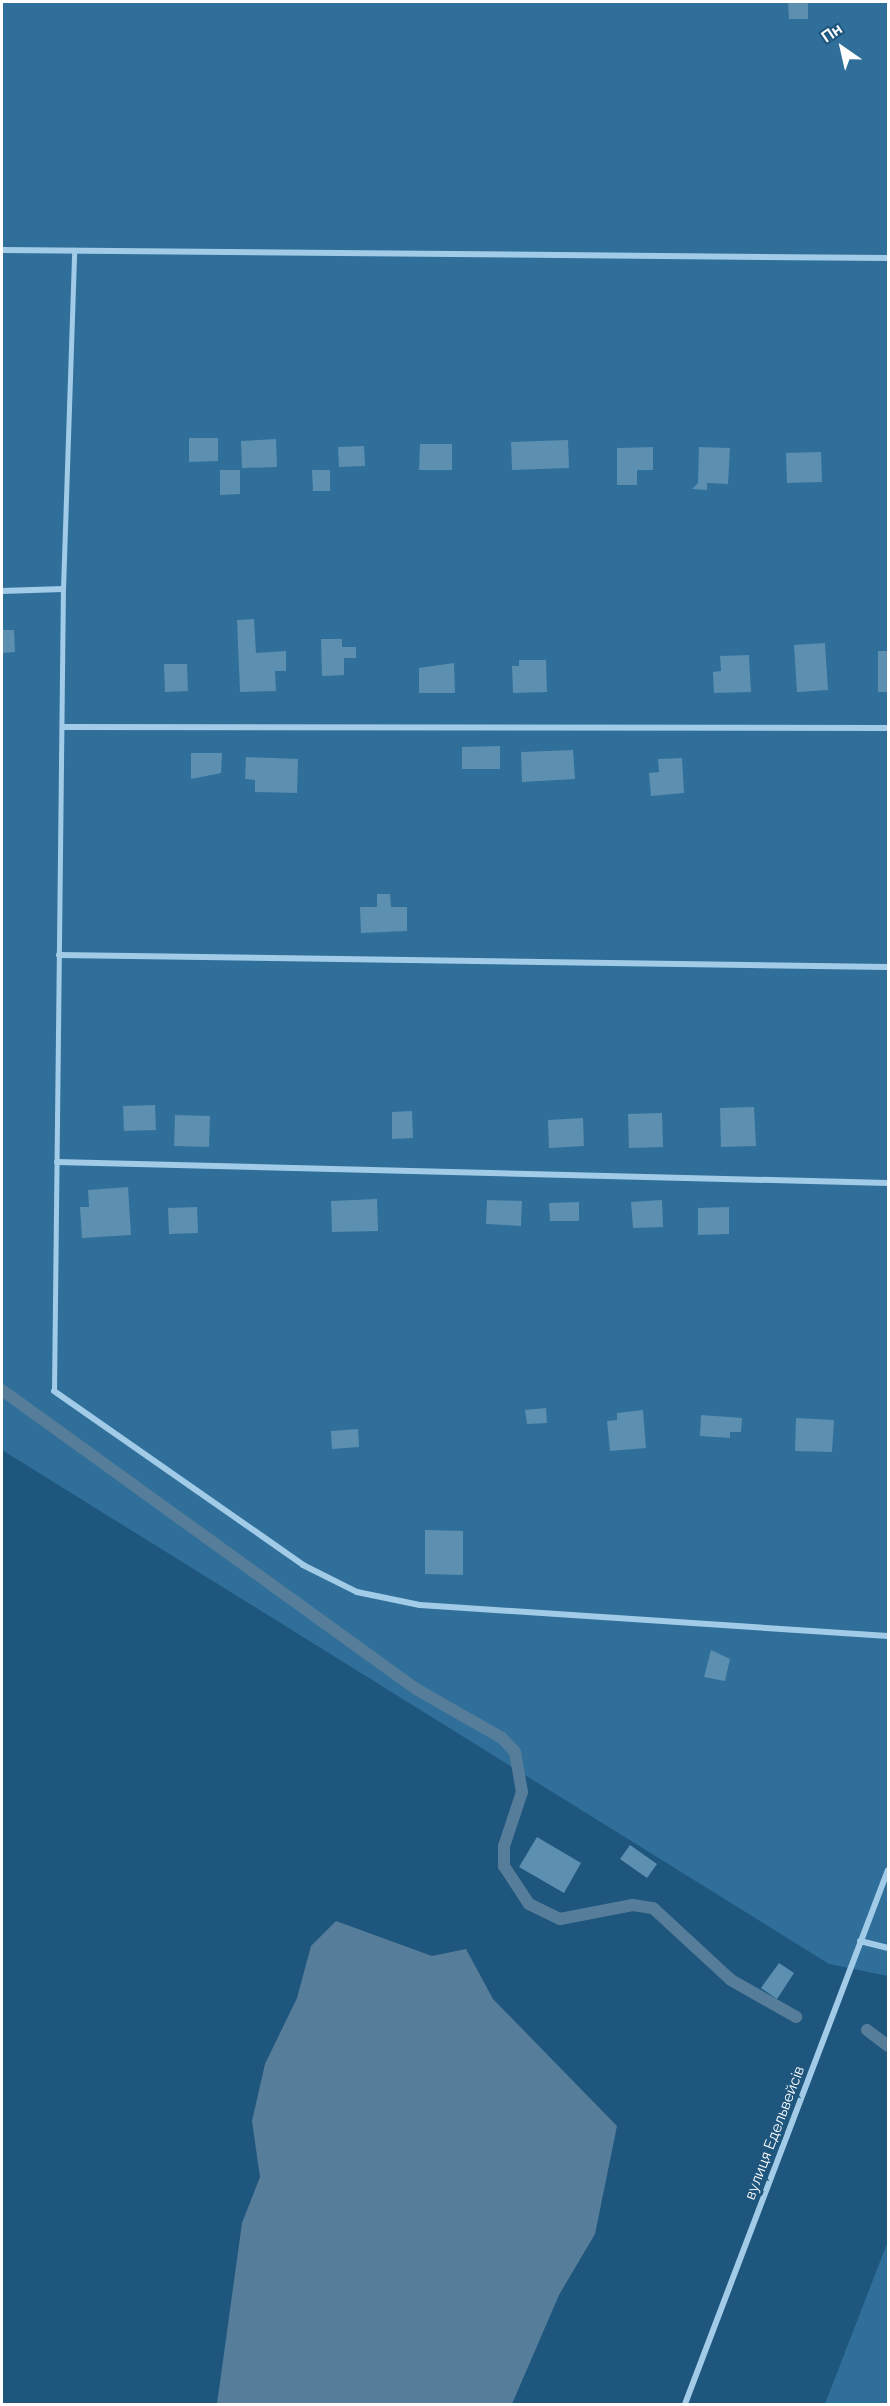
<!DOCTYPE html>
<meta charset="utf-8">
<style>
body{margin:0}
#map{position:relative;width:890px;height:2406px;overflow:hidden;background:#1f567d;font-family:Raleway,sans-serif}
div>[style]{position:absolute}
.green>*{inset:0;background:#2f6f99}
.water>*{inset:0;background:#567e9a}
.stream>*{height:12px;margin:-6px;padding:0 6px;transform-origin:6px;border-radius:6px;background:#567e9a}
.building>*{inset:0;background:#5d8fb1}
.service>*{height:4.5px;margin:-2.25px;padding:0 2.25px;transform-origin:2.25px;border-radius:2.25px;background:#a2cbe7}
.minor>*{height:6px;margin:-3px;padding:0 3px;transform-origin:3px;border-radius:3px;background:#a2cbe7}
span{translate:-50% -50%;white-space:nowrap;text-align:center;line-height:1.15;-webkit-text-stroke:6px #1f567d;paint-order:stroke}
.street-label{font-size:15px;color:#fff}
.frame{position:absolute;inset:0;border:3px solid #fff;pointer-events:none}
.north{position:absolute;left:812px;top:18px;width:60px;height:60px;-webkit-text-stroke:4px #1f567d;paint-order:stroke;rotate:326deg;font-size:16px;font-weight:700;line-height:24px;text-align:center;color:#fff}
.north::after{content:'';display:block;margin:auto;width:21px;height:27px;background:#fff;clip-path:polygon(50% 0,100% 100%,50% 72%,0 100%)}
</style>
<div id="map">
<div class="green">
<i style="clip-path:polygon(2px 2px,888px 2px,888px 1976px,829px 1964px,2px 1450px)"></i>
<i style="clip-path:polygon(888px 2241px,888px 2404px,825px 2404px)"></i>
</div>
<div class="water">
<i style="clip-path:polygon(336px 1921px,432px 1956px,466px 1949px,493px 1999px,617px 2126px,595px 2234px,559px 2295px,512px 2404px,217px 2404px,242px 2223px,260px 2177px,252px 2121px,265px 2064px,297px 1998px,311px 1946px)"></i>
</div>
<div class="stream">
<i style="left:2px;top:1390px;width:511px;rotate:35.84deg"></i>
<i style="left:416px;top:1689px;width:99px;rotate:29.7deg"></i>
<i style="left:502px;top:1738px;width:19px;rotate:47deg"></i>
<i style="left:515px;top:1752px;width:41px;rotate:80.1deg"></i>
<i style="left:522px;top:1792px;width:57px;rotate:108.4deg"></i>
<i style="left:504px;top:1846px;width:20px;rotate:90deg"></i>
<i style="left:504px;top:1866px;width:45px;rotate:56.7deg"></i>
<i style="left:529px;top:1904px;width:34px;rotate:26deg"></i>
<i style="left:560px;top:1919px;width:74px;rotate:-10.9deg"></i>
<i style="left:633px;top:1905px;width:20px;rotate:9deg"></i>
<i style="left:653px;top:1908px;width:106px;rotate:42.7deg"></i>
<i style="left:731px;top:1980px;width:75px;rotate:29.6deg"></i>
<i style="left:867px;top:2030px;width:26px;rotate:37deg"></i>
</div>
<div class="building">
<i style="clip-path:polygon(788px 2px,808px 2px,808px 19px,789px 19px)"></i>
<i style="clip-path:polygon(189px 438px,218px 438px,218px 461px,189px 462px)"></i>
<i style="clip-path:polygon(276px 439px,277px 467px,242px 468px,241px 441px)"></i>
<i style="clip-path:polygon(568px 440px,569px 468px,512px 470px,511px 442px)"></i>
<i style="clip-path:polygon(420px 444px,452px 444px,452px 470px,419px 470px)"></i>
<i style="clip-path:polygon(364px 446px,365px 466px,339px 467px,338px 447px)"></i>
<i style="clip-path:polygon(653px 447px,653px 470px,637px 470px,637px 485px,617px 485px,617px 448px)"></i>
<i style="clip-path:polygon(699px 447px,730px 448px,728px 484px,707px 483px,707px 490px,692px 489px,698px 483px)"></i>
<i style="clip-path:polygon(821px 452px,822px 482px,787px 483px,786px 453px)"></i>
<i style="clip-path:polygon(220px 470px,240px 470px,240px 494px,220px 495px)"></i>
<i style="clip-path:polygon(312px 470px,330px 470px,330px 491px,313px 491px)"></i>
<i style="clip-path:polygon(254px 619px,256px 653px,286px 651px,286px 671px,275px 671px,276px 691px,240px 692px,237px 620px)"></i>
<i style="clip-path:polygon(2px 630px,14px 630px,15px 652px,2px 653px)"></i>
<i style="clip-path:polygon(321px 639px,342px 639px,342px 647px,356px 647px,356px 658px,344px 658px,344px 675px,322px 676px)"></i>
<i style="clip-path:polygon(825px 643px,828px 690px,797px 692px,794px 645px)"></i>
<i style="clip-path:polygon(878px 651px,888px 651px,888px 692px,878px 692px)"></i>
<i style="clip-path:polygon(749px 655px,751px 692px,714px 693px,713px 672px,721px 671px,720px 656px)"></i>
<i style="clip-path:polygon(519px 660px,546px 660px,547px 692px,513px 693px,512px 666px,519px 666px)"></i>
<i style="clip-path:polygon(454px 663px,455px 693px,419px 693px,419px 668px)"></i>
<i style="clip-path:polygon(164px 664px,187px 664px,188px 691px,165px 692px)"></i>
<i style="clip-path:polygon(500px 746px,500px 769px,462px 769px,462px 747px)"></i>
<i style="clip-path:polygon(573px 750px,575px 779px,522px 782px,521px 752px)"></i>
<i style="clip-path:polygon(191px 753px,222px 753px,221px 773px,191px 779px)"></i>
<i style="clip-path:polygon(246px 757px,298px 759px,297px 793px,255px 792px,255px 780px,245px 779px)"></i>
<i style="clip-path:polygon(682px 758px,684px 793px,651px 796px,649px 773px,659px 772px,658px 759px)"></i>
<i style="clip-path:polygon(377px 894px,390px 894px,391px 907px,407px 907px,407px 931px,361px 933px,360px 907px,377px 907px)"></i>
<i style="clip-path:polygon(155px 1105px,156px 1130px,124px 1131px,123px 1106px)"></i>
<i style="clip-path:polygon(754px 1107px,756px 1146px,721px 1147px,720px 1108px)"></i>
<i style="clip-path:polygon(412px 1111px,413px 1138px,392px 1139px,392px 1112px)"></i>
<i style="clip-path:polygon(662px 1113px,663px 1147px,629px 1148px,628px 1114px)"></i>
<i style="clip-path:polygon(175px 1115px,210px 1116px,209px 1147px,174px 1146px)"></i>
<i style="clip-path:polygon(583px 1118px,584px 1146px,549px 1148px,548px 1120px)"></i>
<i style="clip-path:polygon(128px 1187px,131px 1235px,82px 1238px,80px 1207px,89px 1207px,88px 1190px)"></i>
<i style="clip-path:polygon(377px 1199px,378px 1231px,332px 1232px,331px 1201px)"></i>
<i style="clip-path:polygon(487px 1200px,522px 1201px,521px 1226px,486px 1224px)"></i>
<i style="clip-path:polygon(662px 1200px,663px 1227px,633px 1228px,631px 1202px)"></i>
<i style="clip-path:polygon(579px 1202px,579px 1221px,550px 1221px,549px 1203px)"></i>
<i style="clip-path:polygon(197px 1207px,198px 1233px,169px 1234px,168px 1208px)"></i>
<i style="clip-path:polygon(729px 1207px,729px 1234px,698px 1235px,698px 1208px)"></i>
<i style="clip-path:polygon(546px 1408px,547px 1423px,527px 1424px,525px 1410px)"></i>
<i style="clip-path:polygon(643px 1410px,646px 1448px,610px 1451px,607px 1421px,617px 1420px,617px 1413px)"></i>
<i style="clip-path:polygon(701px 1415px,742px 1418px,741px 1432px,730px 1432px,730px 1438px,700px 1436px)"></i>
<i style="clip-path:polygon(796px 1418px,834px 1420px,832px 1452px,795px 1451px)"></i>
<i style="clip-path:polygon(358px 1429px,359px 1447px,332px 1449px,331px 1431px)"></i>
<i style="clip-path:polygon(425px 1530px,463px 1531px,463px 1575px,425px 1574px)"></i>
<i style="clip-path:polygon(711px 1650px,730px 1659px,725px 1681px,704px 1677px)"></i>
<i style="clip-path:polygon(537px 1837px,581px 1863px,564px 1893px,519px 1867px)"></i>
<i style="clip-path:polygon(630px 1845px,657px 1864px,647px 1878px,620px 1859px)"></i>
<i style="clip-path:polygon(779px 1963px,794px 1973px,777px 1999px,761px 1988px)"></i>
</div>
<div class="service">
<i style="left:54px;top:1391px;width:802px;rotate:-89.36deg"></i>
<i style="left:63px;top:589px;width:339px;rotate:-88.1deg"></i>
</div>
<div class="minor">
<i style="left:2px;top:250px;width:886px;rotate:0.52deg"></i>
<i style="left:2px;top:591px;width:61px;rotate:-1.9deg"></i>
<i style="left:63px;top:727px;width:825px;rotate:0.07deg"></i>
<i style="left:59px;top:955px;width:828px;rotate:0.83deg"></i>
<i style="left:57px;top:1162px;width:831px;rotate:1.45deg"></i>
<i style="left:54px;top:1391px;width:304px;rotate:34.9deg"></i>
<i style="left:303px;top:1565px;width:60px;rotate:26.6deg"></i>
<i style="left:357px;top:1592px;width:64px;rotate:11.7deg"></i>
<i style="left:420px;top:1605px;width:469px;rotate:3.8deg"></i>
<i style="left:860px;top:1941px;width:29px;rotate:14deg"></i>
<i style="left:685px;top:2404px;width:571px;rotate:-69.19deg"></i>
</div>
<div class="street-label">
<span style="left:775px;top:2133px;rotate:-69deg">вулиця Едельвейсів</span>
</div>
<div class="frame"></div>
<div class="north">Пн</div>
</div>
